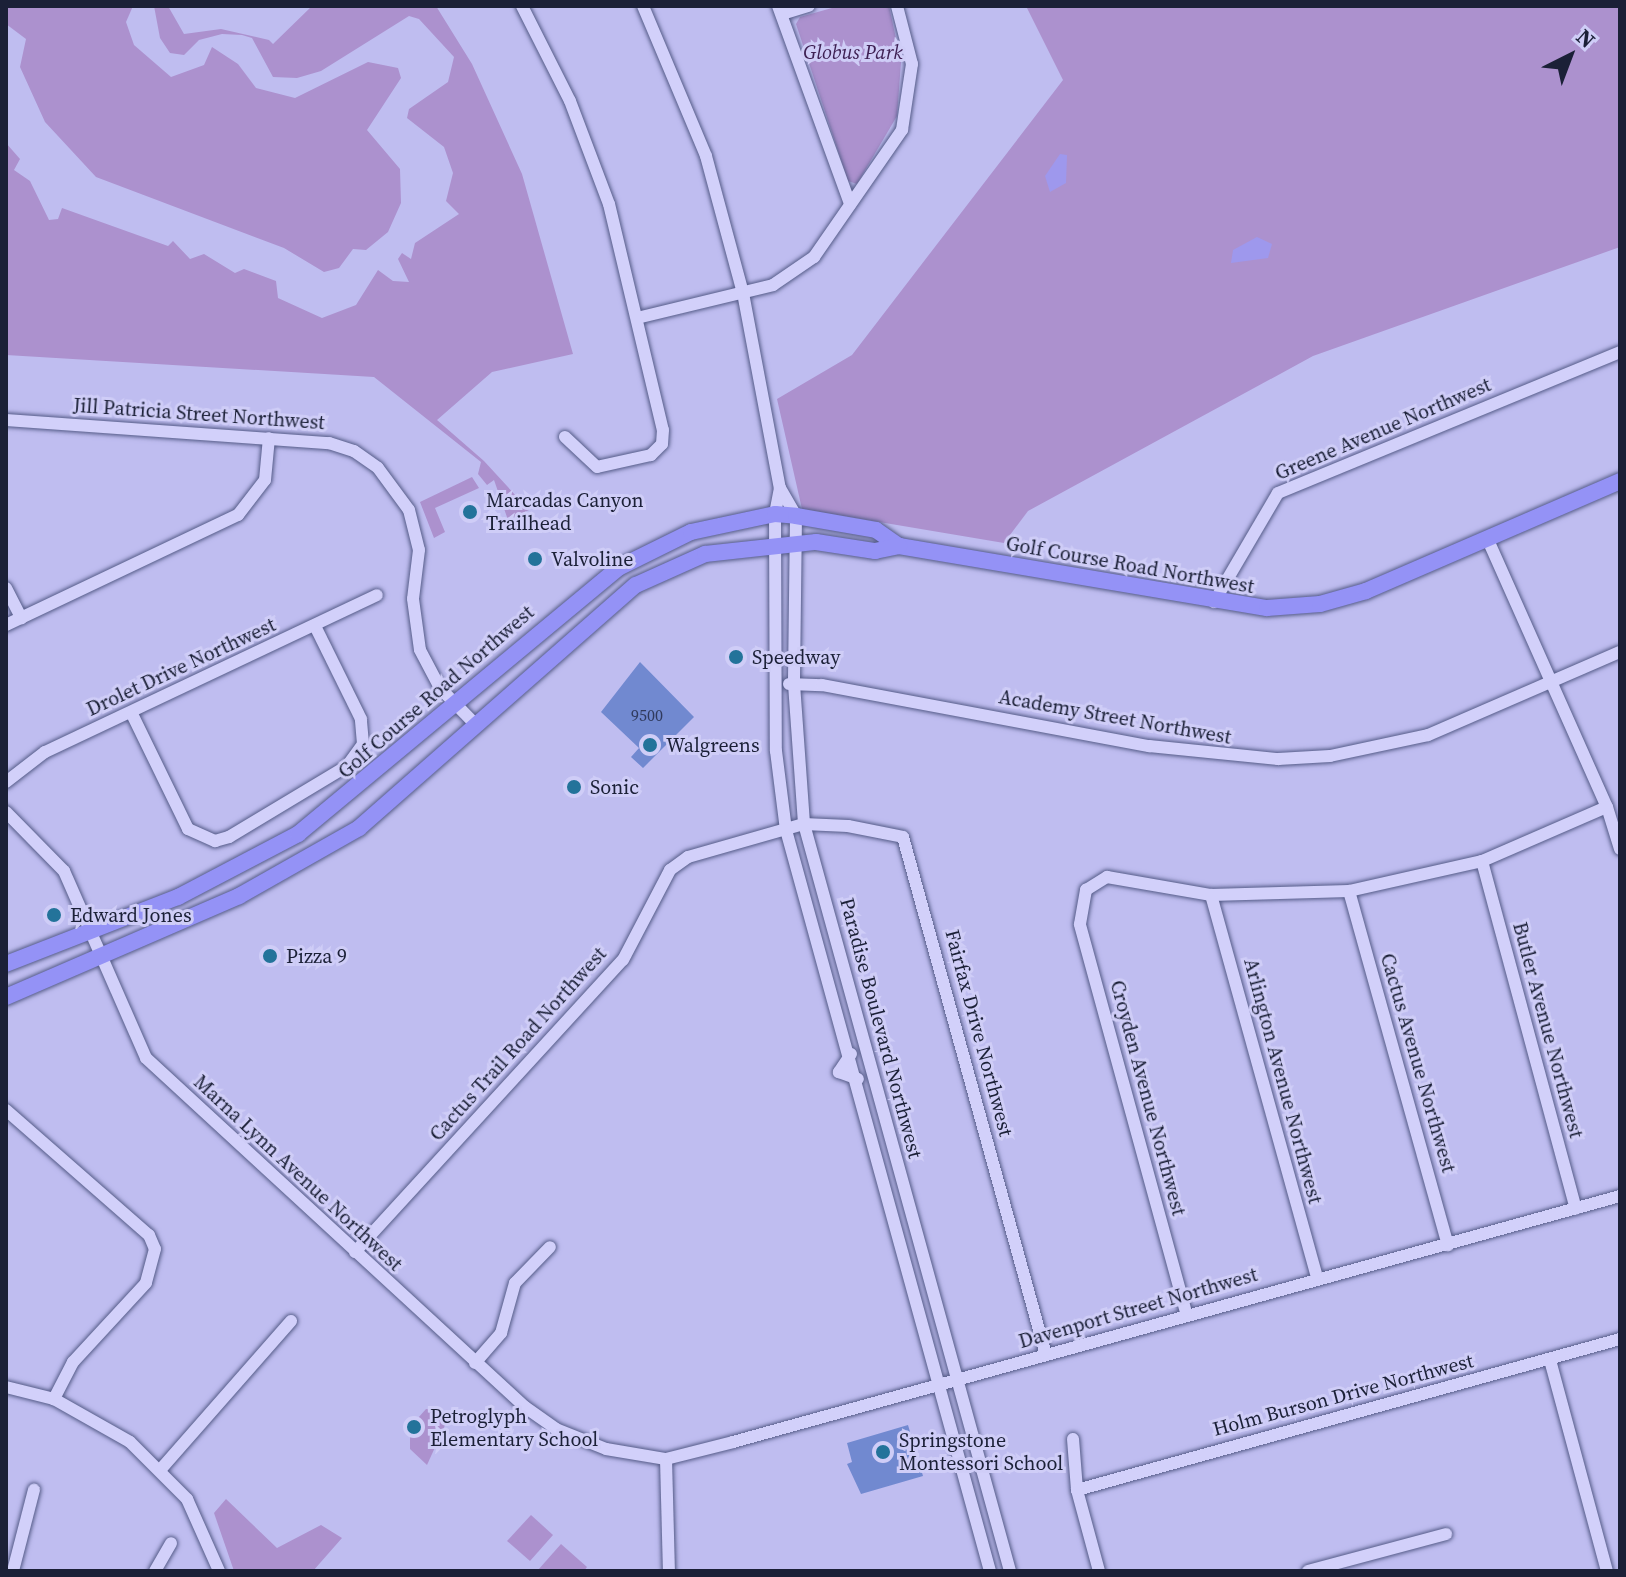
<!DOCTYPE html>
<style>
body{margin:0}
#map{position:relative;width:1626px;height:1577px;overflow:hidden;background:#bfbdf0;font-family:"Source Serif 4",serif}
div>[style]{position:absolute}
.green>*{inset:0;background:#ac91ce}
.sand>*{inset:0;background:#9e98ed}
.building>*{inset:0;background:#7189d0}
.roads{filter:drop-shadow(0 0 2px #555c88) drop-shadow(0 0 2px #555c88)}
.minor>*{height:12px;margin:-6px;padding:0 6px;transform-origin:6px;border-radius:6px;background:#d2d0fa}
.major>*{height:16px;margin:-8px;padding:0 8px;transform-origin:8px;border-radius:8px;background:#9492f6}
.dots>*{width:22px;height:22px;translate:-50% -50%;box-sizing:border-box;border:4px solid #cfcdf7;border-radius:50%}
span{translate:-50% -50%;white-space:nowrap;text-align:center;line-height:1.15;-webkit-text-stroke:6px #cfcdf7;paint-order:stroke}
.number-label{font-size:16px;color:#303a5d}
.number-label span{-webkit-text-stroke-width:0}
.park-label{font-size:20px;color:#3f2154;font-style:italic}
.street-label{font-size:20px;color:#1b2037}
.poi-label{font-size:20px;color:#1b2037}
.left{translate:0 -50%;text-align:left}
.frame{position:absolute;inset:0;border:8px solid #1b2037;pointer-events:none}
.north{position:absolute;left:1530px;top:16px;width:80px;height:80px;-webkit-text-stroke:6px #cfcdf7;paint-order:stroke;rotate:42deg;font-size:22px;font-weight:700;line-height:32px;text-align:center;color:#1b2037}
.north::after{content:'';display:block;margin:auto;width:28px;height:36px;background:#1b2037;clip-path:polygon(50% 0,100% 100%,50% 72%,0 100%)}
</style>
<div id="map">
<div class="green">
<i style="clip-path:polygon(7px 6px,133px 6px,126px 22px,134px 45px,171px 77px,204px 65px,212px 47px,238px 64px,256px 88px,295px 98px,368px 62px,398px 68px,401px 78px,367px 130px,400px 169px,401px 203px,388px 232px,366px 250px,353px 249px,339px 268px,324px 272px,284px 248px,96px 177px,45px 122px,20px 67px,26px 39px,6px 24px)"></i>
<i style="clip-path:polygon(154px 6px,168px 6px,184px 34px,221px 29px,269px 40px,273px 44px,312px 6px,436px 6px,472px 64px,522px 174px,573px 354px,492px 372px,437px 420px,484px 461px,529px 510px,508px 520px,494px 480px,487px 485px,478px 474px,481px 462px,374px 377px,6px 355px,6px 143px,20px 159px,14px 170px,30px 181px,49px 220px,58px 219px,62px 208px,168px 246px,173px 241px,190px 259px,204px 254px,235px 273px,244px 269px,276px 281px,278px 298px,322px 318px,356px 305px,378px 270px,393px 281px,409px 282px,398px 259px,402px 253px,411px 259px,415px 243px,459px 214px,446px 201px,453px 173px,444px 147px,407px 118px,409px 109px,448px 82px,454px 57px,419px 19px,409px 16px,321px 71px,297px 78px,273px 77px,252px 38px,242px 35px,222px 34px,199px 40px,184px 55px,170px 53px,160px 38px)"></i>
<i style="clip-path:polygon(839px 6px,889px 6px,901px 62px,897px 116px,857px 184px,848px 181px,796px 24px,800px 17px)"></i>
<i style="clip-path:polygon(1026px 6px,1620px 6px,1620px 247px,1313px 356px,1028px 511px,1004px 543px,802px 509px,777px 399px,852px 355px,1063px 80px)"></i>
<i style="clip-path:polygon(472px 477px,479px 488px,435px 508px,445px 532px,434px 538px,420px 502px)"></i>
<i style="clip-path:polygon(426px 1409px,451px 1412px,427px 1465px,410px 1449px,410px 1427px)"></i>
<i style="clip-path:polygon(226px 1499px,277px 1548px,321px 1525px,342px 1538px,313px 1571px,234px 1571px,214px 1513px)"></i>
<i style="clip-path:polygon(531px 1515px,553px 1535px,530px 1561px,507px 1541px)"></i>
<i style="clip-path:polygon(561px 1544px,587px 1567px,584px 1571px,538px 1570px)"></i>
</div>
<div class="sand">
<i style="clip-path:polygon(1067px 155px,1066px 183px,1050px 192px,1045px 176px,1060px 154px)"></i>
<i style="clip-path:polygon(1257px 237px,1272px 244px,1268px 258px,1231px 263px,1233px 250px)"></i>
</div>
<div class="building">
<i style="clip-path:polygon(640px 662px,694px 717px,643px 768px,631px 757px,639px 748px,601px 712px)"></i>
<i style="clip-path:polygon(908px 1425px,923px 1476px,861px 1494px,847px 1464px,852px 1462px,847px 1443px)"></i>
</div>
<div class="roads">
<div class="minor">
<i style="left:522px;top:6px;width:106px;rotate:63.2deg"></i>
<i style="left:570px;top:101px;width:110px;rotate:69.3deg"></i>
<i style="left:609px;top:204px;width:232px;rotate:76.6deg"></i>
<i style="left:663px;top:430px;width:14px;rotate:94deg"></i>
<i style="left:662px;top:444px;width:16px;rotate:135deg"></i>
<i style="left:651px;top:455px;width:55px;rotate:167.5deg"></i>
<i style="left:597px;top:467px;width:44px;rotate:-136.8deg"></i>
<i style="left:643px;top:6px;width:163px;rotate:67.2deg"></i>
<i style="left:706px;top:156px;width:142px;rotate:74.9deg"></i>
<i style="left:743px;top:293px;width:198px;rotate:79.3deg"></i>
<i style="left:780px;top:488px;width:32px;rotate:60deg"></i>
<i style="left:796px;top:516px;width:168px;rotate:90.7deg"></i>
<i style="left:794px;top:684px;width:140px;rotate:85.9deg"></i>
<i style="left:804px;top:824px;width:775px;rotate:74.58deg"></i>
<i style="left:778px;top:6px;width:211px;rotate:70deg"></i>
<i style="left:782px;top:14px;width:28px;rotate:-17deg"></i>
<i style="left:637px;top:318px;width:140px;rotate:-13.6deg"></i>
<i style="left:773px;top:285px;width:50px;rotate:-34.3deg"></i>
<i style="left:814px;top:257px;width:155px;rotate:-55.3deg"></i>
<i style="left:902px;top:130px;width:67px;rotate:-81.4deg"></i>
<i style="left:912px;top:64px;width:60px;rotate:-104.5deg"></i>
<i style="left:6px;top:420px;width:324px;rotate:4.1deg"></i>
<i style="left:329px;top:443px;width:26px;rotate:18deg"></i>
<i style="left:354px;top:451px;width:29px;rotate:35deg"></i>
<i style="left:378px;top:468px;width:52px;rotate:53.6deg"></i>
<i style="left:409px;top:510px;width:41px;rotate:76deg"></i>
<i style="left:419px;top:550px;width:49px;rotate:97deg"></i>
<i style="left:413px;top:599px;width:51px;rotate:82.2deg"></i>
<i style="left:420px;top:650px;width:43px;rotate:62.2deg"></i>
<i style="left:440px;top:688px;width:53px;rotate:45.8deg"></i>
<i style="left:780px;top:488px;width:26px;rotate:101deg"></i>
<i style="left:775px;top:514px;width:237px;rotate:89.8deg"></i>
<i style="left:776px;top:751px;width:80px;rotate:82.8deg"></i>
<i style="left:786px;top:830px;width:769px;rotate:74.61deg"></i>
<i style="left:1488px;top:540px;width:292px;rotate:66deg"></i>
<i style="left:1607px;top:807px;width:44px;rotate:72.8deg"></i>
<i style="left:6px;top:588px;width:34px;rotate:63deg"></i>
<i style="left:1214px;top:602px;width:126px;rotate:-59.6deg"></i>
<i style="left:1278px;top:493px;width:370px;rotate:-22.4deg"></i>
<i style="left:6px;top:625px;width:257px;rotate:-25.4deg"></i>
<i style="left:238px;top:515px;width:44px;rotate:-52.4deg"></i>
<i style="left:265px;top:480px;width:42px;rotate:-84.6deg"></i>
<i style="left:789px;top:684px;width:33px;rotate:2deg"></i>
<i style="left:822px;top:685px;width:333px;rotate:10.6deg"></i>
<i style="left:1149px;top:746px;width:130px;rotate:5.8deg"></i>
<i style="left:1278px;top:759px;width:52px;rotate:-3.3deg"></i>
<i style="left:1330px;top:756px;width:100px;rotate:-12.1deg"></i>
<i style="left:1428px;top:735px;width:209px;rotate:-23.4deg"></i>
<i style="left:132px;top:714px;width:128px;rotate:64deg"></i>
<i style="left:188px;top:829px;width:30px;rotate:24deg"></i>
<i style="left:215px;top:841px;width:15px;rotate:-16deg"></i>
<i style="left:229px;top:837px;width:138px;rotate:-31deg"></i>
<i style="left:347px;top:766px;width:27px;rotate:-54deg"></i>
<i style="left:363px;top:744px;width:25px;rotate:-95deg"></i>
<i style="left:361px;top:719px;width:104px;rotate:-116.3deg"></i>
<i style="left:6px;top:782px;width:49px;rotate:-37.6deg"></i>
<i style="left:45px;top:752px;width:367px;rotate:-25.3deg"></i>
<i style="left:6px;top:812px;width:83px;rotate:45.5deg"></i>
<i style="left:64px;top:871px;width:204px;rotate:66.3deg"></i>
<i style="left:146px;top:1058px;width:515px;rotate:42.64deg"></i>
<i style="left:525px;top:1407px;width:38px;rotate:35deg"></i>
<i style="left:556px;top:1429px;width:54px;rotate:21.8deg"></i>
<i style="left:606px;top:1449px;width:61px;rotate:9.5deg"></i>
<i style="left:666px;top:1459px;width:69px;rotate:-14.2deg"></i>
<i style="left:733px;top:1442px;width:920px;rotate:-15.5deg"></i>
<i style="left:1482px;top:861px;width:360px;rotate:74.9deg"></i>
<i style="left:1349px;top:891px;width:368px;rotate:74.4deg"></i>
<i style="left:1211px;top:895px;width:397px;rotate:74.5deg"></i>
<i style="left:851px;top:1054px;width:22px;rotate:124deg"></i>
<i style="left:839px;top:1072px;width:20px;rotate:20deg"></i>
<i style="left:6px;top:1110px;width:190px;rotate:41.2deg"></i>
<i style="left:149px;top:1235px;width:15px;rotate:67deg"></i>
<i style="left:155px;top:1249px;width:35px;rotate:105deg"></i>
<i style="left:146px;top:1283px;width:108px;rotate:132.7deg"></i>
<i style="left:73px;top:1362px;width:42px;rotate:117.2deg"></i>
<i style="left:355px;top:1252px;width:396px;rotate:-47.5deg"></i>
<i style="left:623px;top:960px;width:102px;rotate:-62.4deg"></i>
<i style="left:670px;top:870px;width:22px;rotate:-36deg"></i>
<i style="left:688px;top:857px;width:121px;rotate:-15.9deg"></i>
<i style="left:804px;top:824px;width:44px;rotate:2.6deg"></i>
<i style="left:848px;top:826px;width:56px;rotate:11.3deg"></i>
<i style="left:903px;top:837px;width:537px;rotate:74.57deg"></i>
<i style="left:1187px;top:1316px;width:406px;rotate:-105.3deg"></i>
<i style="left:1080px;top:924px;width:35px;rotate:-80deg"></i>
<i style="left:1086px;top:890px;width:25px;rotate:-32deg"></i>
<i style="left:1107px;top:877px;width:106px;rotate:9.8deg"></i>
<i style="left:1211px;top:895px;width:138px;rotate:-1.7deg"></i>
<i style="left:1349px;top:891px;width:136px;rotate:-12.7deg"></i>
<i style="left:1482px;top:861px;width:136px;rotate:-23.4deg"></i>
<i style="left:1550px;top:1360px;width:219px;rotate:74.9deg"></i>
<i style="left:475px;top:1363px;width:40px;rotate:-49deg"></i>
<i style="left:501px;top:1333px;width:52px;rotate:-74.4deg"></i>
<i style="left:515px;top:1283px;width:50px;rotate:-45.8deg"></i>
<i style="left:6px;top:1387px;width:49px;rotate:14deg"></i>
<i style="left:54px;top:1399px;width:87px;rotate:29.5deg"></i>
<i style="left:130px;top:1442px;width:81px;rotate:45deg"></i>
<i style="left:187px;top:1499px;width:79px;rotate:66deg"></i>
<i style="left:1073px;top:1439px;width:51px;rotate:85.5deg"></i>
<i style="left:1077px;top:1490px;width:84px;rotate:74.8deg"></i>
<i style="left:666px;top:1459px;width:112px;rotate:88.5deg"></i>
<i style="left:161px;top:1469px;width:197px;rotate:-48.7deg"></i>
<i style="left:1077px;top:1490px;width:564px;rotate:-15.54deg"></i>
<i style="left:13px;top:1571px;width:84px;rotate:-75.5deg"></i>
<i style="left:155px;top:1571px;width:32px;rotate:-60deg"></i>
<i style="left:1308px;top:1571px;width:143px;rotate:-15deg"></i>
</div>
<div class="major">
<i style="left:6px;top:964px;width:185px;rotate:-21.3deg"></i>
<i style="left:178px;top:897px;width:136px;rotate:-27.7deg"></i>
<i style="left:298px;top:834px;width:416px;rotate:-39.7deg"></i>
<i style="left:618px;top:568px;width:81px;rotate:-26.3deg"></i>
<i style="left:691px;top:532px;width:86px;rotate:-12.1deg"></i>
<i style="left:775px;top:514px;width:21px;rotate:5deg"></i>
<i style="left:796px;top:516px;width:81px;rotate:9.9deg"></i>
<i style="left:876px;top:530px;width:28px;rotate:35deg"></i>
<i style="left:899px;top:546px;width:373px;rotate:9.6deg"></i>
<i style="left:1267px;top:608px;width:53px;rotate:-4.3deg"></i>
<i style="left:1320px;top:604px;width:48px;rotate:-15.8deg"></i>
<i style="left:1366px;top:591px;width:277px;rotate:-23.4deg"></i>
<i style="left:6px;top:997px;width:254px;rotate:-23.4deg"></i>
<i style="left:239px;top:896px;width:138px;rotate:-29.5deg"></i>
<i style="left:359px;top:828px;width:368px;rotate:-41.3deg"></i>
<i style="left:636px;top:585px;width:76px;rotate:-24.2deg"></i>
<i style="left:705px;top:554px;width:112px;rotate:-6.2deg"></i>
<i style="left:816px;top:542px;width:60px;rotate:8.7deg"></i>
<i style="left:875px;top:551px;width:25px;rotate:-12deg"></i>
</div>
</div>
<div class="dots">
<i style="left:470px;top:512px;background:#23739a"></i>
<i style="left:535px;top:559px;background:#23739a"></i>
<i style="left:736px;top:657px;background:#23739a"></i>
<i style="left:650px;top:745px;background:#23739a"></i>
<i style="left:574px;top:787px;background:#23739a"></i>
<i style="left:54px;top:915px;background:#23739a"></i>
<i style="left:270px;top:956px;background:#23739a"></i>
<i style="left:414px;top:1427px;background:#23739a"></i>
<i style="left:883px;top:1452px;background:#23739a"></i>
</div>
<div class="number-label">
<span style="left:647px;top:715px">9500</span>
</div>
<div class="park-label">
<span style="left:853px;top:52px">Globus Park</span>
</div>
<div class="street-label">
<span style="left:199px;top:414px;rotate:4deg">Jill Patricia Street Northwest</span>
<span style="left:1383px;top:429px;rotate:-23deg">Greene Avenue Northwest</span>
<span style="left:1130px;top:565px;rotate:10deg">Golf Course Road Northwest</span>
<span style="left:181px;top:667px;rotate:-25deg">Drolet Drive Northwest</span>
<span style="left:436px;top:692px;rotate:-41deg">Golf Course Road Northwest</span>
<span style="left:1115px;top:717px;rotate:10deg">Academy Street Northwest</span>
<span style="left:881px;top:1028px;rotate:75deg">Paradise Boulevard Northwest</span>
<span style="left:1548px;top:1030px;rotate:75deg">Butler Avenue Northwest</span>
<span style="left:979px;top:1033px;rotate:75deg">Fairfax Drive Northwest</span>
<span style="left:518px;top:1044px;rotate:-48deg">Cactus Trail Road Northwest</span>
<span style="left:1418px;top:1063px;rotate:74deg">Cactus Avenue Northwest</span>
<span style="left:1283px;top:1081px;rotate:75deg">Arlington Avenue Northwest</span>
<span style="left:1148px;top:1098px;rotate:75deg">Croyden Avenue Northwest</span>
<span style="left:298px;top:1173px;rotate:43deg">Marna Lynn Avenue Northwest</span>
<span style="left:1138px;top:1308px;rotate:-16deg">Davenport Street Northwest</span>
<span style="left:1343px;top:1395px;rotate:-15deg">Holm Burson Drive Northwest</span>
</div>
<div class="poi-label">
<span class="left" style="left:486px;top:512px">Marcadas Canyon<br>Trailhead</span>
<span class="left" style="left:551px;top:559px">Valvoline</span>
<span class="left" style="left:752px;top:657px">Speedway</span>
<span class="left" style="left:666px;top:745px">Walgreens</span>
<span class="left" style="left:590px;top:787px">Sonic</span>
<span class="left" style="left:70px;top:915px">Edward Jones</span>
<span class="left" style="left:286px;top:956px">Pizza 9</span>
<span class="left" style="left:430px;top:1428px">Petroglyph<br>Elementary School</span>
<span class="left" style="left:899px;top:1452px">Springstone<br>Montessori School</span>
</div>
<div class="frame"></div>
<div class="north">N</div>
</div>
